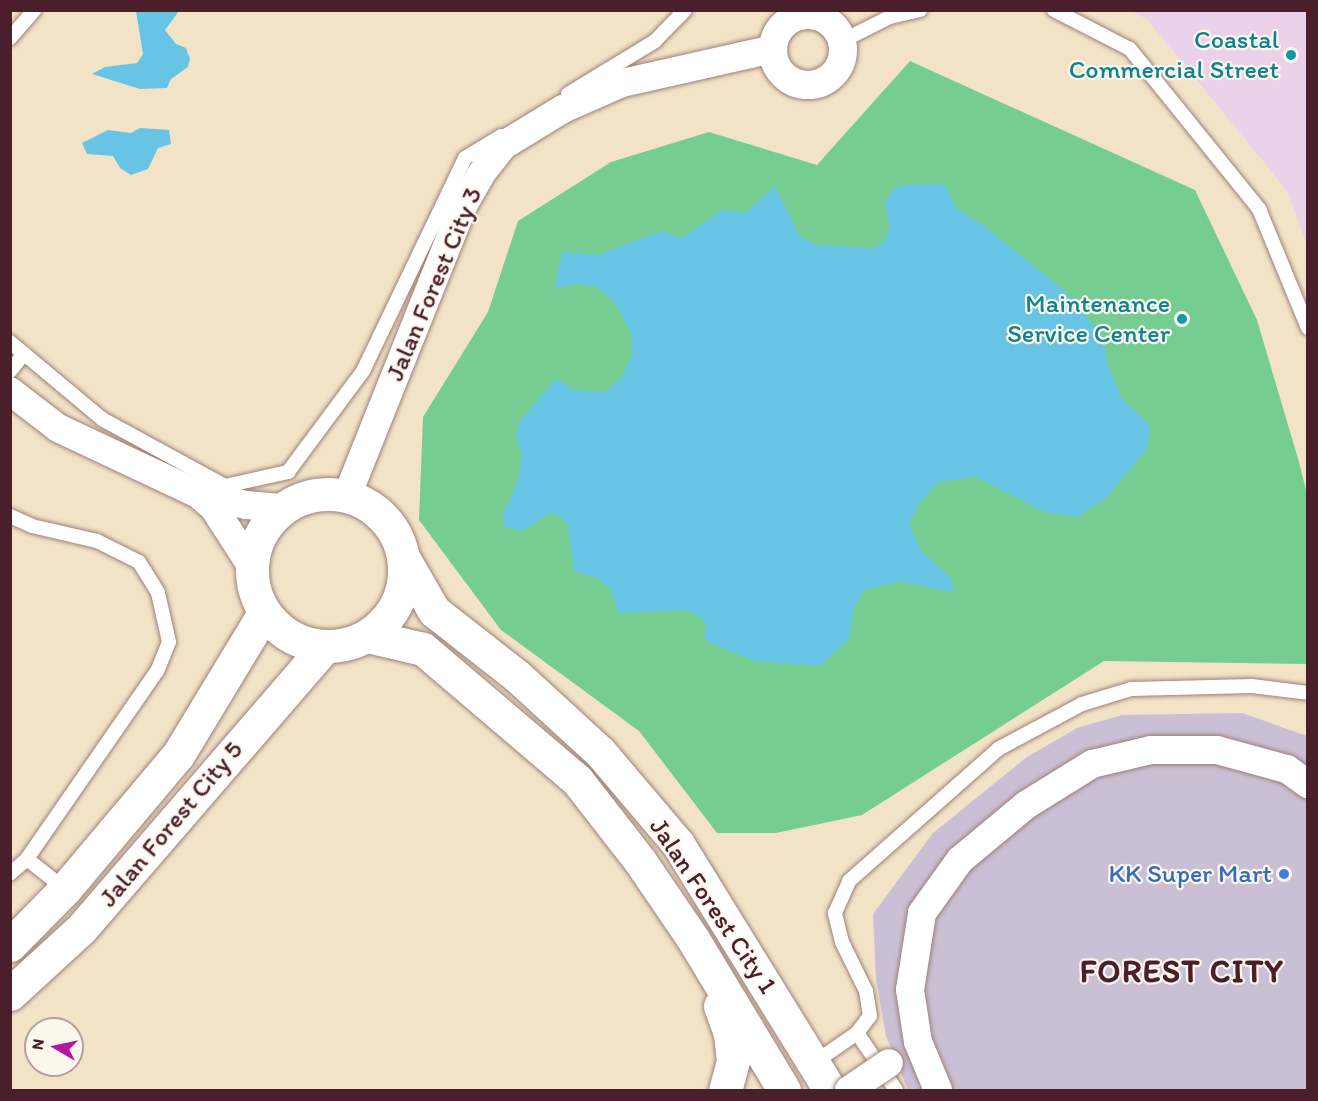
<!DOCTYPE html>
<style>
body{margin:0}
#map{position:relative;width:1318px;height:1101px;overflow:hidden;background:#f2e3c7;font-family:Itim,sans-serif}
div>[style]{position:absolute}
.built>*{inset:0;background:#ecd1ea}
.industrial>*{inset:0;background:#cbbfd5}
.green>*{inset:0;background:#76cd92}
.water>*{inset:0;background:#67c4e5}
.roads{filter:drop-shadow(0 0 2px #9e8179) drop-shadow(0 0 2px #9e8179)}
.service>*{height:14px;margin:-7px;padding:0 7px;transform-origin:7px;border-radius:7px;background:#fff}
.minor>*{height:28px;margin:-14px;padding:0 14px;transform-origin:14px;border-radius:14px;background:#fff}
.minor>.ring{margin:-14px;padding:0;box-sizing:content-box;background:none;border:28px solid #fff;border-radius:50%}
.tertiary>*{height:33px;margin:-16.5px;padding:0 16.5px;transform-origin:16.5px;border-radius:16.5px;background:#fff}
.tertiary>.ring{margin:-16.5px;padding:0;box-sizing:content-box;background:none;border:33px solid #fff;border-radius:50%}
.bridges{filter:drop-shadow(0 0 2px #9e8179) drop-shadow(0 0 2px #9e8179)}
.minor-bridge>*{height:28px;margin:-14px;padding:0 14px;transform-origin:14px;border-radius:14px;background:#fff}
.dots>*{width:16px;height:16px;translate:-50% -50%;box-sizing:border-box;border:3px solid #fbf7ec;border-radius:50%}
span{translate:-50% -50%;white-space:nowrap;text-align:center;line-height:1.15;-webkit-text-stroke:4.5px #fbf7ec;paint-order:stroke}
.culture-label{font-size:26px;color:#0d838f}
.right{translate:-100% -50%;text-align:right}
.street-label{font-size:26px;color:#4a1f2b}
.shop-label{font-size:26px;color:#366cbe}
.district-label{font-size:32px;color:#4a1f2b;font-weight:700;letter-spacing:1.5px}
.frame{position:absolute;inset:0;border:12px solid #4a1f2b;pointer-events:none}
.north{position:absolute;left:24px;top:1017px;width:60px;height:60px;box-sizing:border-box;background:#fbf7ec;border:2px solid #b4a19f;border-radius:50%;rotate:279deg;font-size:16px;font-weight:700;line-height:24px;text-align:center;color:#4a1f2b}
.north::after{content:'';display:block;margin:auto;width:21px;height:27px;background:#b5179e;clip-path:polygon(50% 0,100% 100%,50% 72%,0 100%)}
</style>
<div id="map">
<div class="built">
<i style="clip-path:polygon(1130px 11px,1307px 11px,1307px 246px,1288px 192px,1147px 19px)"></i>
</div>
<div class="industrial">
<i style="clip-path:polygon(1242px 713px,1307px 736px,1307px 1090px,908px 1090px,886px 1036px,876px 980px,873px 914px,933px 833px,1027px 757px,1077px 728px,1122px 715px)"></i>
</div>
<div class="green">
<i style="clip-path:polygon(910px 61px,1195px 190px,1257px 320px,1299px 462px,1308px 498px,1307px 664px,1104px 661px,862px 815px,776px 833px,717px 833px,639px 731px,501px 630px,419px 520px,423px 417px,488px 312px,518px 221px,611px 162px,709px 132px,817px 165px)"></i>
</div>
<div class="water">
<i style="clip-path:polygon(136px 11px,179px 11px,165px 30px,176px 44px,186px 48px,190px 59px,188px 67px,171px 79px,167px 88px,140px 89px,92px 74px,105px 67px,137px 63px,143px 54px)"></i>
<i style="clip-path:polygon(140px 128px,169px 130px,171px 144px,158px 148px,148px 169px,131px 175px,120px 168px,113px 156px,87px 154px,82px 143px,108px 130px,131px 133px)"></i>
<i style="clip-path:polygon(911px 184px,945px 184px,956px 208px,983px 225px,1066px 292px,1104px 338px,1107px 362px,1122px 399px,1150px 425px,1147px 449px,1104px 500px,1077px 517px,1044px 512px,976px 477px,939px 482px,920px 502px,909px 525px,922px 552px,951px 578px,954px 593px,900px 581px,864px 590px,854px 608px,849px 639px,820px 666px,754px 661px,708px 642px,703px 636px,708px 628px,702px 618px,684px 610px,619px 613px,611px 590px,599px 579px,574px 571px,568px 526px,559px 515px,548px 514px,523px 531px,504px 527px,503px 515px,518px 480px,522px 455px,516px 436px,519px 422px,556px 379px,574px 390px,605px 392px,621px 378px,632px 355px,631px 333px,615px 303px,596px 287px,576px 284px,555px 289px,562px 252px,598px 255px,662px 231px,682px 238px,722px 210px,745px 213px,775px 186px,799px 235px,816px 245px,873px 248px,884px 242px,890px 227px,885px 204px,894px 188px)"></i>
</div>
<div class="roads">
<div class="service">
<i style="left:786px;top:10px;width:10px;rotate:61deg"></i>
<i style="left:1054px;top:10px;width:85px;rotate:27.2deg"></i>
<i style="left:1130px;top:49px;width:206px;rotate:51.1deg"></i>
<i style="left:1259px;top:209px;width:129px;rotate:67.6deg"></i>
<i style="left:815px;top:16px;width:6px;rotate:-72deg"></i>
<i style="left:10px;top:38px;width:37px;rotate:-49deg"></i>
<i style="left:842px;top:41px;width:54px;rotate:-26.6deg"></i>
<i style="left:890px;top:17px;width:31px;rotate:-13deg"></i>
<i style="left:568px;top:94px;width:102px;rotate:-31.3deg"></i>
<i style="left:655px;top:41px;width:43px;rotate:-45.9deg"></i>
<i style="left:10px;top:342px;width:120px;rotate:39.9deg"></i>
<i style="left:102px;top:419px;width:140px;rotate:28.6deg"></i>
<i style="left:225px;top:486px;width:65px;rotate:-12.5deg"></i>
<i style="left:288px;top:472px;width:126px;rotate:-53.4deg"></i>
<i style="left:363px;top:371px;width:236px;rotate:-64.4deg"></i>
<i style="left:465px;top:158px;width:42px;rotate:-31.4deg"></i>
<i style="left:10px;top:371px;width:22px;rotate:-51deg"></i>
<i style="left:10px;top:516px;width:24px;rotate:24deg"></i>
<i style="left:32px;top:526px;width:67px;rotate:13deg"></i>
<i style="left:97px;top:541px;width:47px;rotate:26.6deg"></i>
<i style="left:139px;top:562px;width:36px;rotate:58deg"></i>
<i style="left:158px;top:593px;width:50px;rotate:77.3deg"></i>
<i style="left:169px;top:642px;width:31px;rotate:112deg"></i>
<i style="left:157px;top:671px;width:229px;rotate:124.7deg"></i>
<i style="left:27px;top:859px;width:23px;rotate:139deg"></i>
<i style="left:27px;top:859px;width:48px;rotate:38.3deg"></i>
<i style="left:857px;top:1033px;width:69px;rotate:55.6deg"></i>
<i style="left:814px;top:1063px;width:52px;rotate:-34.9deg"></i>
<i style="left:857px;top:1033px;width:21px;rotate:-53deg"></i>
<i style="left:870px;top:1016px;width:25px;rotate:-99deg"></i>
<i style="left:866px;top:991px;width:55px;rotate:-116.1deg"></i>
<i style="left:842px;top:942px;width:30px;rotate:-104deg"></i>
<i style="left:835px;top:913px;width:35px;rotate:-66deg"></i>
<i style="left:849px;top:881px;width:199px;rotate:-41.5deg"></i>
<i style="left:998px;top:749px;width:95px;rotate:-28.2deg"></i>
<i style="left:1082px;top:704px;width:51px;rotate:-17deg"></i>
<i style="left:1131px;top:689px;width:121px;rotate:-1.4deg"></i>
<i style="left:1252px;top:686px;width:56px;rotate:7.1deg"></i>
</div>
<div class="minor">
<i class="ring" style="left:773px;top:15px;width:42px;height:42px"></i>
<i style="left:10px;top:391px;width:61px;rotate:37.6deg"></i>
<i style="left:58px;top:428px;width:155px;rotate:25.2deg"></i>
<i style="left:198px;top:494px;width:49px;rotate:12.9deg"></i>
<i style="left:246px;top:505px;width:38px;rotate:5deg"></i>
<i style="left:198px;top:494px;width:21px;rotate:41deg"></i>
<i style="left:214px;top:508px;width:70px;rotate:57.2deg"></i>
<i style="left:347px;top:496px;width:315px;rotate:-68.2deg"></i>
<i style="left:464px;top:204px;width:34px;rotate:-60deg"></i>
<i style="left:481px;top:174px;width:37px;rotate:-52deg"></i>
<i style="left:504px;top:145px;width:69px;rotate:-31.4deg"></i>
<i style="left:563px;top:109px;width:64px;rotate:-23.8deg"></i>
<i style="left:622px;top:83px;width:155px;rotate:-12.7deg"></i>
<i style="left:938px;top:1090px;width:52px;rotate:-112.6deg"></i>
<i style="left:918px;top:1042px;width:53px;rotate:-98.7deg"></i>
<i style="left:910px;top:990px;width:78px;rotate:-81.1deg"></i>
<i style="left:922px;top:913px;width:65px;rotate:-54.4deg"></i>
<i style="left:960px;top:860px;width:86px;rotate:-39.8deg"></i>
<i style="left:1026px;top:805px;width:78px;rotate:-31.8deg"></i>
<i style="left:1092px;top:764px;width:61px;rotate:-13.3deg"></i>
<i style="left:1151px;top:750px;width:66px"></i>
<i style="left:1217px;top:750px;width:73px;rotate:15.2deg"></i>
<i style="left:1287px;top:769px;width:26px;rotate:36deg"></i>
</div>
<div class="tertiary">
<i class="ring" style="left:252px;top:494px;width:119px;height:119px"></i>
<i style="left:404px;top:559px;width:60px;rotate:60deg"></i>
<i style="left:434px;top:611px;width:105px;rotate:38.1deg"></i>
<i style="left:517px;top:676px;width:113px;rotate:42.5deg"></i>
<i style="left:600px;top:752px;width:121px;rotate:49.7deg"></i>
<i style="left:678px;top:844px;width:289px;rotate:58.3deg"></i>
<i style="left:367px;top:636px;width:57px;rotate:13.1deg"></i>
<i style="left:423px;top:649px;width:202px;rotate:40.4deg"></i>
<i style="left:577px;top:780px;width:103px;rotate:52.1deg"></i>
<i style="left:640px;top:861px;width:94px;rotate:55.8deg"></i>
<i style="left:693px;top:939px;width:176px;rotate:58.9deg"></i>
<i style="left:10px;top:945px;width:78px;rotate:-45.5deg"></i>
<i style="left:65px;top:889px;width:175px;rotate:-49.9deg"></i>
<i style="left:178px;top:755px;width:166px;rotate:-58.8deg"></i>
<i style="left:10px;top:994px;width:96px;rotate:-42.5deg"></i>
<i style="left:81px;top:929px;width:372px;rotate:-49.2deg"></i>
<i style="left:720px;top:1006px;width:29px;rotate:70deg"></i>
<i style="left:730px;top:1033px;width:28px;rotate:84deg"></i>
<i style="left:733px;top:1061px;width:30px;rotate:105deg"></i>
</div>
</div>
<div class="bridges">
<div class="minor-bridge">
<i style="left:849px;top:1090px;width:48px;rotate:-34deg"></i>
</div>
</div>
<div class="dots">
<i style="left:1291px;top:55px;background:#0f9aa8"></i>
<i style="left:1182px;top:319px;background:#0f9aa8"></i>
<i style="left:1284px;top:874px;background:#3f7fe0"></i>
</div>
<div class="culture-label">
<span class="right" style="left:1279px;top:55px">Coastal<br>Commercial Street</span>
<span class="right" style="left:1170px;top:319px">Maintenance<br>Service Center</span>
</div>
<div class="street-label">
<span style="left:434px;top:284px;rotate:-67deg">Jalan Forest City 3</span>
<span style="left:171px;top:824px;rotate:-50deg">Jalan Forest City 5</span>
<span style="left:713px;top:906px;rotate:56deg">Jalan Forest City 1</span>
</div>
<div class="shop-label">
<span class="right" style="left:1272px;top:874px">KK Super Mart</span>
</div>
<div class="district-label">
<span style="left:1182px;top:971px">FOREST CITY</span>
</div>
<div class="frame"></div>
<div class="north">N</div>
</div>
